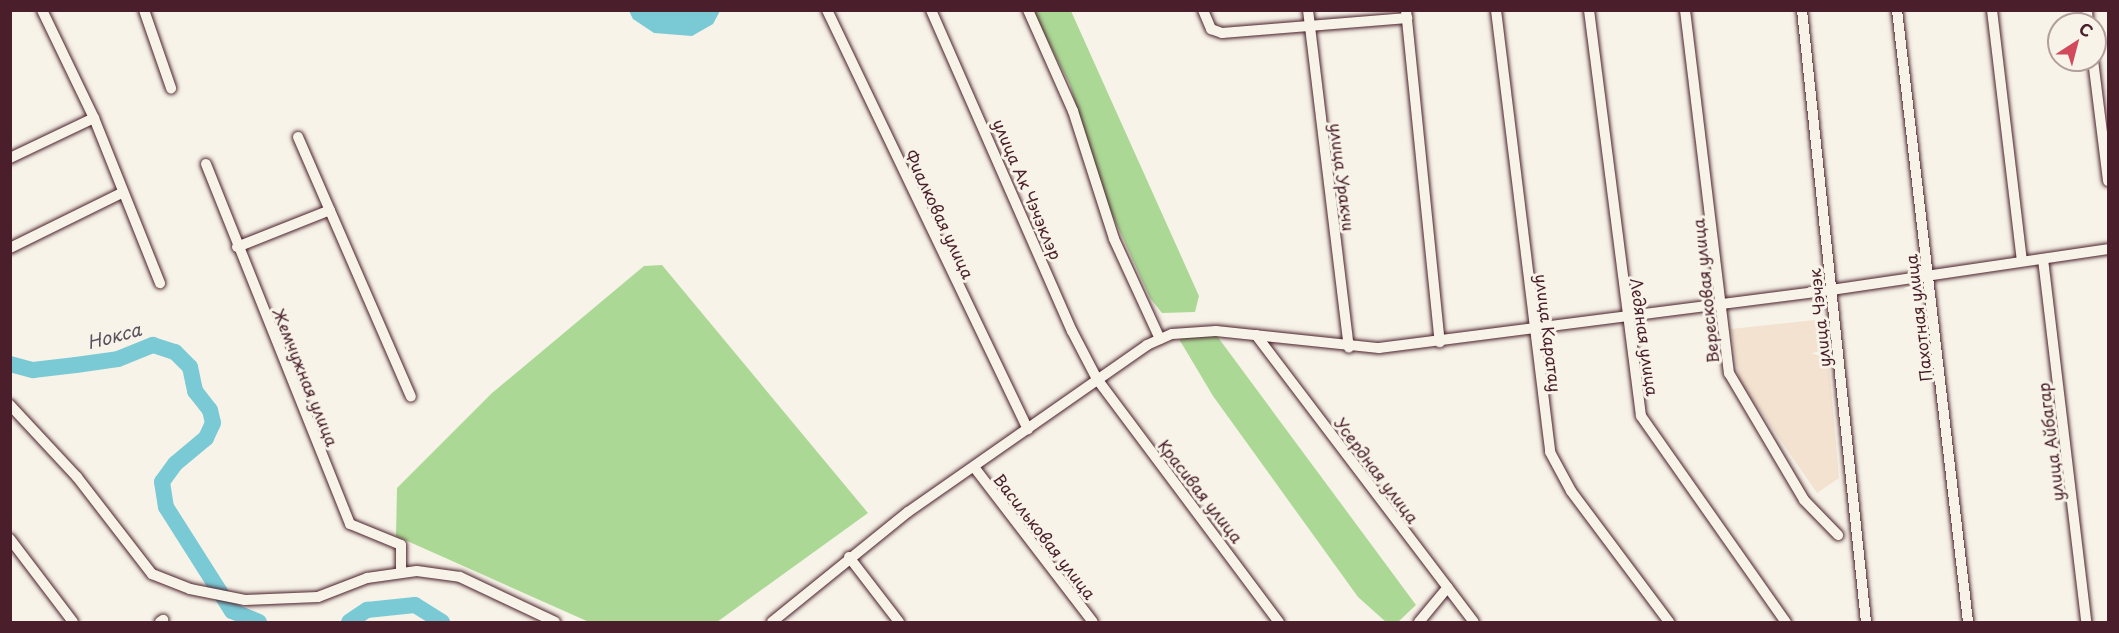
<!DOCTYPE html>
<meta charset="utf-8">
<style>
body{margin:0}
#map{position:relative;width:2119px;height:633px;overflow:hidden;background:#f7f3e8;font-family:"Playpen Sans",sans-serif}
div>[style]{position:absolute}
.built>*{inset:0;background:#f2e2cf}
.green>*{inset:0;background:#acd896}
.water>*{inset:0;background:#7acad6}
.river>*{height:16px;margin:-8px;padding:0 8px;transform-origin:8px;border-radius:8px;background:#7acad6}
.roads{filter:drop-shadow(0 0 2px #4a1f2b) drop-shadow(0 0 2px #4a1f2b)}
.minor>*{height:10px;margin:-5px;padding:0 5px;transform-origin:5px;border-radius:5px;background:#f7f3e8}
span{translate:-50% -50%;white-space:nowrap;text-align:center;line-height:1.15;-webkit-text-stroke:6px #f7f3e8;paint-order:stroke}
.street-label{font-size:16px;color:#4a1f2b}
.water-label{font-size:18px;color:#58525e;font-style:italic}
.frame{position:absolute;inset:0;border:12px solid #4a1f2b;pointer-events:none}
.north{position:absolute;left:2047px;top:12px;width:60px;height:60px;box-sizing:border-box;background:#f7f3e8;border:2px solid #b29e9c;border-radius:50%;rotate:36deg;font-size:16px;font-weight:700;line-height:24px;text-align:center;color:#4a1f2b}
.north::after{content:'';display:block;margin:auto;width:21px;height:27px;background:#d1495b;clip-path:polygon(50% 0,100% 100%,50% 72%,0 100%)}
</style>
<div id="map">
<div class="built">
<i style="clip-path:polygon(1825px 319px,1839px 478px,1817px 493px,1739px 380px,1731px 329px)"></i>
</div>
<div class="green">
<i style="clip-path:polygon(1033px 11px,1071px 11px,1199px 296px,1195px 312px,1162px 313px,1150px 298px,1101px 190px,1070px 85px)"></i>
<i style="clip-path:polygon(662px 265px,868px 513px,717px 622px,589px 622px,396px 536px,397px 488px,492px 393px,644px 266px)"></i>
<i style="clip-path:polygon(1193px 335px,1217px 336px,1416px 605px,1398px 622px,1386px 622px,1358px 597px,1213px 396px,1179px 339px)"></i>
</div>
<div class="water">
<i style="clip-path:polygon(629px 11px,720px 11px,713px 24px,692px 36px,654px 33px,633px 19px)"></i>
</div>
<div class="river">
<i style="left:10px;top:364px;width:24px;rotate:15deg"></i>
<i style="left:33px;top:370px;width:43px;rotate:-6.6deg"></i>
<i style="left:76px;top:365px;width:42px;rotate:-8.1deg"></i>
<i style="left:118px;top:359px;width:38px;rotate:-22deg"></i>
<i style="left:153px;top:345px;width:23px;rotate:18deg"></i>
<i style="left:175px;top:352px;width:21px;rotate:45deg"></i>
<i style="left:190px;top:367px;width:25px;rotate:78deg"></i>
<i style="left:195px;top:391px;width:24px;rotate:52deg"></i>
<i style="left:210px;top:410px;width:13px;rotate:77deg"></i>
<i style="left:213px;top:423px;width:17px;rotate:115deg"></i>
<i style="left:206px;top:438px;width:40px;rotate:140deg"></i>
<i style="left:175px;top:464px;width:22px;rotate:126deg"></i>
<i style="left:162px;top:482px;width:25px;rotate:81deg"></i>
<i style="left:166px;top:507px;width:123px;rotate:57.6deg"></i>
<i style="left:232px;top:611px;width:29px;rotate:22deg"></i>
<i style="left:349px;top:622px;width:22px;rotate:-34deg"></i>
<i style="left:367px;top:610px;width:48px;rotate:-5.9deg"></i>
<i style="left:415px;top:605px;width:32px;rotate:32deg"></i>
</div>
<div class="roads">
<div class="minor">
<i style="left:42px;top:10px;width:120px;rotate:64.3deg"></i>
<i style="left:94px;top:118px;width:178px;rotate:68.2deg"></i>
<i style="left:144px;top:10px;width:83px;rotate:70.9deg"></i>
<i style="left:827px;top:10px;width:465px;rotate:64.4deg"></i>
<i style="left:931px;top:10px;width:351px;rotate:66.3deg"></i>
<i style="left:1072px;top:331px;width:54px;rotate:62.5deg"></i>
<i style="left:1097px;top:379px;width:304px;rotate:53.2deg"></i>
<i style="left:1028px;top:10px;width:111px;rotate:66deg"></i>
<i style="left:1073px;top:111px;width:134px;rotate:72.2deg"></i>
<i style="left:1114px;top:239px;width:110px;rotate:65.3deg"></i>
<i style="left:1203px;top:10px;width:21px;rotate:67deg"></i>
<i style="left:1211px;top:29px;width:12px;rotate:20deg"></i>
<i style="left:1222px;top:33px;width:186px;rotate:-4.6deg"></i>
<i style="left:1308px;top:10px;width:340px;rotate:83.1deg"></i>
<i style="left:1406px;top:10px;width:334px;rotate:84.2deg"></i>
<i style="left:1496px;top:10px;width:445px;rotate:83deg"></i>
<i style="left:1550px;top:452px;width:44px;rotate:61.7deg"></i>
<i style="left:1571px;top:491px;width:164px;rotate:53.2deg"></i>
<i style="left:1589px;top:10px;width:409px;rotate:82.7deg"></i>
<i style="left:1641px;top:416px;width:252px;rotate:54.9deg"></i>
<i style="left:1685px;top:10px;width:366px;rotate:83.1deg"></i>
<i style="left:1729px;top:373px;width:147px;rotate:59.4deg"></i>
<i style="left:1804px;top:500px;width:49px;rotate:45.8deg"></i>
<i style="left:1802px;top:10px;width:615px;rotate:84.03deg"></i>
<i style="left:1897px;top:10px;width:616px;rotate:83.38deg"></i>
<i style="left:1992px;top:10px;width:252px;rotate:83.2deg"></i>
<i style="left:2087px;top:10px;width:14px;rotate:86deg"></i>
<i style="left:2093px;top:60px;width:122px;rotate:82.9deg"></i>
<i style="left:298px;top:137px;width:283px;rotate:66.5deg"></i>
<i style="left:10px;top:158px;width:93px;rotate:-25.5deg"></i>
<i style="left:206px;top:164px;width:388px;rotate:68.2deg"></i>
<i style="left:350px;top:524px;width:55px;rotate:22.4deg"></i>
<i style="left:401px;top:545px;width:26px;rotate:90deg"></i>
<i style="left:237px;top:247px;width:100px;rotate:-21.7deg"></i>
<i style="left:10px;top:248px;width:125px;rotate:-26.2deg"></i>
<i style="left:2043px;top:259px;width:366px;rotate:83.2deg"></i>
<i style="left:1256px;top:335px;width:360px;rotate:52.8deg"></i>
<i style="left:10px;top:405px;width:98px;rotate:47.1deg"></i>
<i style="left:77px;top:477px;width:123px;rotate:52.3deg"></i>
<i style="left:152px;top:574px;width:41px;rotate:21.5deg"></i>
<i style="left:190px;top:589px;width:56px;rotate:11.3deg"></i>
<i style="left:245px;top:600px;width:73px;rotate:-2.4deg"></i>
<i style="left:318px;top:597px;width:53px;rotate:-21.2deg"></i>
<i style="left:367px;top:578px;width:50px;rotate:-8deg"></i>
<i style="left:417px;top:571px;width:43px;rotate:7.9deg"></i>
<i style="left:460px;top:577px;width:105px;rotate:25.3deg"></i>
<i style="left:974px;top:467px;width:195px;rotate:52.5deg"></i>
<i style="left:10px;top:539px;width:104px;rotate:52.8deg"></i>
<i style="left:849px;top:557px;width:82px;rotate:52.4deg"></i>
<i style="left:160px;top:622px;width:4px;rotate:-34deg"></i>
<i style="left:772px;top:622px;width:175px;rotate:-39deg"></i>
<i style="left:908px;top:512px;width:292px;rotate:-34.9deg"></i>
<i style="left:1147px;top:345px;width:27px;rotate:-24deg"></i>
<i style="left:1172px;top:334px;width:44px;rotate:-3.9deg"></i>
<i style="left:1216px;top:331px;width:164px;rotate:6deg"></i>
<i style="left:1379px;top:348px;width:456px;rotate:-7.3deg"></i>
<i style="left:1831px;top:290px;width:280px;rotate:-8.4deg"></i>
<i style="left:1419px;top:622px;width:45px;rotate:-50.4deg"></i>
</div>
</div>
<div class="street-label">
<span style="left:1343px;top:177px;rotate:83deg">улица Уракчи</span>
<span style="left:1028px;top:189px;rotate:67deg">улица Ак Чэчэклэр</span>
<span style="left:940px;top:214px;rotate:65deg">Фиалковая улица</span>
<span style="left:1705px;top:291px;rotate:-96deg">Вересковая улица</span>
<span style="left:1819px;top:318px;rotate:-96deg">улица Чэчэк</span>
<span style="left:1918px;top:318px;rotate:-97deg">Пахотная улица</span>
<span style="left:1549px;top:333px;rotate:83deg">улица Каратау</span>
<span style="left:1645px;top:337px;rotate:82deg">Ледяная улица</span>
<span style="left:306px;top:377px;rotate:68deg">Жемчужная улица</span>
<span style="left:2050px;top:442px;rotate:-97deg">улица Айбагар</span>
<span style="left:1377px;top:470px;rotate:53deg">Усердная улица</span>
<span style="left:1201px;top:491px;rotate:52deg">Красивая улица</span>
<span style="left:1045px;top:536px;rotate:52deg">Васильковая улица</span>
</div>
<div class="water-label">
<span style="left:114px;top:336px;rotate:-15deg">Нокса</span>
</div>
<div class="frame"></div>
<div class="north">С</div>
</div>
